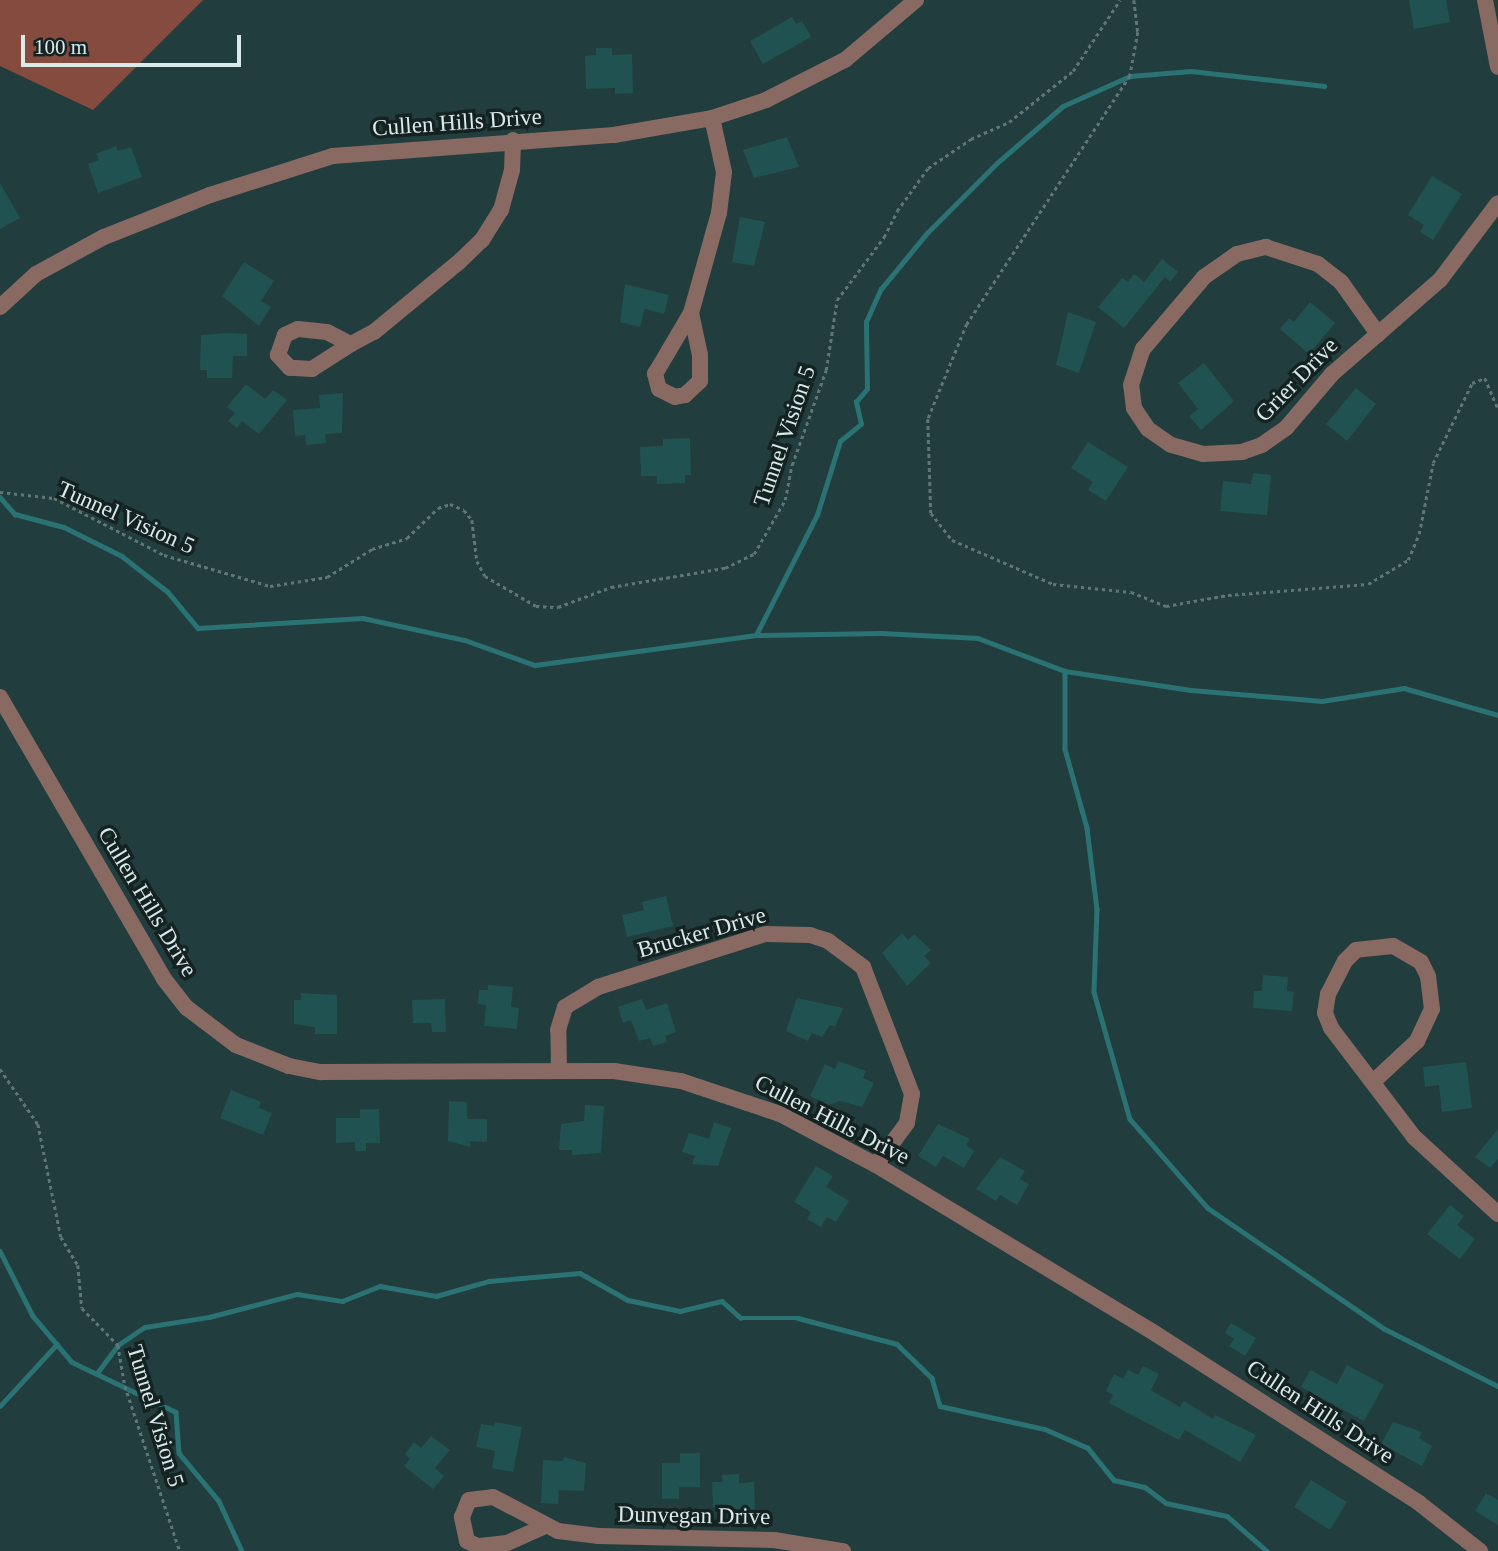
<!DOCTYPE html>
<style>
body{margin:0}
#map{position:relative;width:1498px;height:1551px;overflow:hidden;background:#213d3d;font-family:Georgia,serif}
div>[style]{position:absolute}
.green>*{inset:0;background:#864b3f}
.stream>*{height:4.5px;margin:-2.25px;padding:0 2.25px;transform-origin:2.25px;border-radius:2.25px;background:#2a7273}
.building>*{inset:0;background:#215252}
.path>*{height:2.5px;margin-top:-1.25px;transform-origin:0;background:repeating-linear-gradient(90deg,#5e7676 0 3.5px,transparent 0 7px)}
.minor>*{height:16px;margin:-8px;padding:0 8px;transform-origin:8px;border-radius:8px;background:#886a63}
span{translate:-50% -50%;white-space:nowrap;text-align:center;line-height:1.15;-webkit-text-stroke:7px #152222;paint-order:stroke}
.street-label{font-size:23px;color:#daeaea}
.scale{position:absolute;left:21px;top:35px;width:220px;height:32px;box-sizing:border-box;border:4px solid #daeaea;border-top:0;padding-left:9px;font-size:21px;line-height:24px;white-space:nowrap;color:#daeaea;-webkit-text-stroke:5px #152222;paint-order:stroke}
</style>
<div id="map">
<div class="green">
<i style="clip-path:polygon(0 0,203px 0,93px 110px,0 66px)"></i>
</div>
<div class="stream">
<i style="left:0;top:497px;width:23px;rotate:49deg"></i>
<i style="left:15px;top:514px;width:51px;rotate:14.9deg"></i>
<i style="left:64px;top:527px;width:65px;rotate:26.6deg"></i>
<i style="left:122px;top:556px;width:58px;rotate:38deg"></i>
<i style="left:168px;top:592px;width:47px;rotate:50.2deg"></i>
<i style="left:198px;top:628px;width:165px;rotate:-3.5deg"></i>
<i style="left:363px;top:618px;width:104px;rotate:12.2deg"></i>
<i style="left:465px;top:640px;width:74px;rotate:19.7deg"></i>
<i style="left:535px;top:665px;width:223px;rotate:-7.7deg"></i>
<i style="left:756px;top:635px;width:125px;rotate:-0.9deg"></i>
<i style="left:881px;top:633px;width:97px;rotate:3deg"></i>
<i style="left:978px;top:638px;width:93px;rotate:20.8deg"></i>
<i style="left:1065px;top:671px;width:127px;rotate:8.6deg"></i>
<i style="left:1191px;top:690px;width:131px;rotate:4.8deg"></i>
<i style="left:1322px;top:701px;width:83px;rotate:-9deg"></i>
<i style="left:1404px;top:688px;width:98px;rotate:16deg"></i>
<i style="left:756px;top:635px;width:135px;rotate:-63.1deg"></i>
<i style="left:817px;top:515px;width:77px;rotate:-72.7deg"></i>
<i style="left:840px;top:441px;width:27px;rotate:-39deg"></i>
<i style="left:861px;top:424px;width:23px;rotate:-103deg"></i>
<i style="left:856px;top:402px;width:17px;rotate:-50deg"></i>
<i style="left:867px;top:389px;width:67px;rotate:-90.9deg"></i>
<i style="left:866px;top:322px;width:36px;rotate:-66deg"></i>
<i style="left:881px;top:289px;width:72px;rotate:-50.6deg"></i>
<i style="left:927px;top:233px;width:99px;rotate:-45deg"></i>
<i style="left:997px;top:163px;width:87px;rotate:-40.8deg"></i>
<i style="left:1063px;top:106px;width:73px;rotate:-24.1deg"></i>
<i style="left:1130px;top:76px;width:61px;rotate:-4.7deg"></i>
<i style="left:1191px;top:71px;width:134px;rotate:6.4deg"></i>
<i style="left:1065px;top:671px;width:78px;rotate:90deg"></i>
<i style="left:1065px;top:749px;width:82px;rotate:74.4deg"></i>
<i style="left:1087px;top:828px;width:82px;rotate:83deg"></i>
<i style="left:1097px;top:909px;width:83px;rotate:92.1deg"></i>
<i style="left:1094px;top:992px;width:132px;rotate:74.2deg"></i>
<i style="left:1130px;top:1119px;width:118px;rotate:48.8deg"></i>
<i style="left:1208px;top:1208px;width:214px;rotate:34.4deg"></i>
<i style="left:1385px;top:1329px;width:127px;rotate:26.8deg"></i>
<i style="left:0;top:1251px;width:73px;rotate:63.1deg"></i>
<i style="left:33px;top:1316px;width:60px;rotate:49.7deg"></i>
<i style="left:72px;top:1362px;width:115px;rotate:25.7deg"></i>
<i style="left:176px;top:1412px;width:41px;rotate:85.8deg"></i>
<i style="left:179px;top:1453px;width:62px;rotate:50.2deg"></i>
<i style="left:219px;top:1501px;width:55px;rotate:65.3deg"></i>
<i style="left:97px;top:1373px;width:35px;rotate:-53deg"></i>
<i style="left:118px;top:1345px;width:32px;rotate:-34deg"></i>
<i style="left:145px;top:1327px;width:65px;rotate:-8.9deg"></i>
<i style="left:209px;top:1317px;width:91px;rotate:-14.6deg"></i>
<i style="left:297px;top:1294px;width:46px;rotate:8.8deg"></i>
<i style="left:342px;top:1301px;width:41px;rotate:-21.5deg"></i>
<i style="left:380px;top:1286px;width:57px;rotate:10.1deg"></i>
<i style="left:436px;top:1296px;width:55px;rotate:-15.8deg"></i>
<i style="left:489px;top:1281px;width:91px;rotate:-5deg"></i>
<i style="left:580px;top:1273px;width:55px;rotate:29.4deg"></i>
<i style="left:628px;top:1300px;width:53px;rotate:11.9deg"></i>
<i style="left:680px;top:1311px;width:43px;rotate:-13.4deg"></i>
<i style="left:722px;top:1301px;width:25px;rotate:42deg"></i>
<i style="left:741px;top:1318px;width:57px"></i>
<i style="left:798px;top:1318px;width:102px;rotate:14.7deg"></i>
<i style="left:897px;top:1344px;width:49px;rotate:44.2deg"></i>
<i style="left:932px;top:1378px;width:29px;rotate:74deg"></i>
<i style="left:940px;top:1406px;width:107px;rotate:12.4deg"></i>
<i style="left:1045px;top:1429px;width:47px;rotate:23.8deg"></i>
<i style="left:1088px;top:1448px;width:41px;rotate:50.9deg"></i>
<i style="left:1114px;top:1480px;width:32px;rotate:13deg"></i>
<i style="left:1145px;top:1487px;width:26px;rotate:37deg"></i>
<i style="left:1166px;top:1503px;width:62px;rotate:12deg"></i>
<i style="left:1227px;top:1516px;width:53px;rotate:41.2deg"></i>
<i style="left:0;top:1406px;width:84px;rotate:-47.4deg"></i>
</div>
<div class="building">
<i style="clip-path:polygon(1409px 0,1446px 0,1450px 22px,1414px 29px)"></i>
<i style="clip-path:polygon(792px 17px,796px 24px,802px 21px,811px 37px,763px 64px,750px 41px)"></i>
<i style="clip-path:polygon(596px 48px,612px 48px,612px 55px,632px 54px,633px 93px,615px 94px,615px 88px,586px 89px,585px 56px,596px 55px)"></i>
<i style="clip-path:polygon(787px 137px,799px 167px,754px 178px,743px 150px)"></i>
<i style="clip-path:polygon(116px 146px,118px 151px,131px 147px,142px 177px,98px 193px,88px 164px,99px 160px,96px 154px)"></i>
<i style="clip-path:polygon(1432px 176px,1462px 194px,1433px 240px,1420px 232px,1424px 225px,1408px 215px)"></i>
<i style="clip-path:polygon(0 183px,20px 218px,0 229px)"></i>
<i style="clip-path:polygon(740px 217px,765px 222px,754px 266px,732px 262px)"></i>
<i style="clip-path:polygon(1162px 259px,1178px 272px,1170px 282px,1165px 277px,1124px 328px,1098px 307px,1122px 278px,1128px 282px,1134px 274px,1144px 282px)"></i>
<i style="clip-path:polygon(244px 262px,274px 281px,261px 301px,271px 307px,259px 326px,222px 296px)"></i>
<i style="clip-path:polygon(625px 284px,669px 295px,664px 314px,645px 309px,640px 327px,620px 322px)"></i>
<i style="clip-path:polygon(1310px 302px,1335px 323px,1309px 354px,1280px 329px,1289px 318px,1294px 322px)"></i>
<i style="clip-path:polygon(1068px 312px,1096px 322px,1079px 373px,1056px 365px)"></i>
<i style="clip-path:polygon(229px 333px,247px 334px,247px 356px,233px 356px,232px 378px,207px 378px,207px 370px,200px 370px,201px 335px)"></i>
<i style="clip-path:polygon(1204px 363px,1234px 401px,1201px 430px,1189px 416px,1198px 409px,1178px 383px)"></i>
<i style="clip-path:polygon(246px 384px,265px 399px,273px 390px,287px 400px,259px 434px,242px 421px,237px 428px,228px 421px,235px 413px,227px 407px)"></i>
<i style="clip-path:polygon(1356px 388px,1376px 404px,1347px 441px,1326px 424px)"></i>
<i style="clip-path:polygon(343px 393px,342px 433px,325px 434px,326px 443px,306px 445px,305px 435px,295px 436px,293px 410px,320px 408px,319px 395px)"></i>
<i style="clip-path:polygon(690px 438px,691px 475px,685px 475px,685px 483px,657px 484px,657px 476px,641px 476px,640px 447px,663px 446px,663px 439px)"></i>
<i style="clip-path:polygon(1088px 442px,1128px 467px,1106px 501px,1088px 490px,1093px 482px,1071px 468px)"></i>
<i style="clip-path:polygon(1253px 473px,1271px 475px,1267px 515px,1220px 511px,1223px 481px,1251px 484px)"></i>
<i style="clip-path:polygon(666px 896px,673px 926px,627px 937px,622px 915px,644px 910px,642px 902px)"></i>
<i style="clip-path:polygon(902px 933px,908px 940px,914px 934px,931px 950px,924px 956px,931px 963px,907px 986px,882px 953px)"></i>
<i style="clip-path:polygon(1263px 975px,1288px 977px,1287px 991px,1294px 992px,1292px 1011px,1253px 1008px,1254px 991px,1262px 991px)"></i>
<i style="clip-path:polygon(488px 985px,513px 987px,511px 1007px,519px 1008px,517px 1029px,484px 1026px,486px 1005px,478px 1004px,479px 990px,488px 990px)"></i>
<i style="clip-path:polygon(301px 993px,337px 995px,337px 1034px,315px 1034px,315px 1027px,294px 1024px,294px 1000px,301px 1000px)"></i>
<i style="clip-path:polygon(797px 998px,843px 1008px,835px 1027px,830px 1025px,822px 1037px,812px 1033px,808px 1041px,786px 1031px)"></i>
<i style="clip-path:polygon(445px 999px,446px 1032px,432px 1032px,431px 1023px,413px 1023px,412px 1000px)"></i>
<i style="clip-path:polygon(642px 999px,646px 1010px,667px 1003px,676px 1032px,665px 1036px,667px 1042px,653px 1046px,650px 1038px,639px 1041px,631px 1020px,623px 1023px,618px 1007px)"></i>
<i style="clip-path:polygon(838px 1061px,866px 1071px,863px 1078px,874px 1083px,862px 1107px,840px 1101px,829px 1105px,810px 1096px,825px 1064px,835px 1069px)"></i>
<i style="clip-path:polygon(1466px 1062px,1472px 1108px,1442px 1112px,1439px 1085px,1425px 1087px,1423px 1067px)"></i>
<i style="clip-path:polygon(231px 1090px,261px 1102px,259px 1108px,272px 1113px,263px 1135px,220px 1118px)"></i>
<i style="clip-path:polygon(449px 1101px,467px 1102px,467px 1119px,487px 1119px,487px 1142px,470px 1141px,470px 1147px,448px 1141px)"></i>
<i style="clip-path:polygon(585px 1105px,604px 1106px,601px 1153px,572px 1155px,572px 1150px,559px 1150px,561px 1124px,584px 1121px)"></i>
<i style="clip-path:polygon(360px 1109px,379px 1109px,380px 1143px,366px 1143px,366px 1151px,355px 1151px,355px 1142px,336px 1143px,336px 1118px,360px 1118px)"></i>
<i style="clip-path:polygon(714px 1122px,731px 1128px,718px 1166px,692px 1164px,695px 1156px,682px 1152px,689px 1133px,709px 1139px)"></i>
<i style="clip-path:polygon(938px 1124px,970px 1139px,966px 1145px,974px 1151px,964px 1168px,943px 1156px,936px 1167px,918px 1156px)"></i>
<i style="clip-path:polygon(1498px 1129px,1498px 1159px,1490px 1168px,1475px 1157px)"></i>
<i style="clip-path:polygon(1000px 1157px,1025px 1171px,1020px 1179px,1029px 1184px,1017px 1205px,1000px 1195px,996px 1201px,976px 1189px)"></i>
<i style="clip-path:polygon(816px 1166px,833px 1176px,826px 1187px,849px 1201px,836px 1222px,827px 1217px,821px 1227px,807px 1219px,811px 1212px,794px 1202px)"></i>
<i style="clip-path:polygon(1450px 1205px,1464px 1216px,1457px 1225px,1475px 1239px,1460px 1259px,1427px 1234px)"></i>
<i style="clip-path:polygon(1231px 1323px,1256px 1338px,1245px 1356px,1229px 1346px,1234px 1339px,1225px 1333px)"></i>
<i style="clip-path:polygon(1347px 1365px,1384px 1385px,1364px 1421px,1301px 1387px,1310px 1370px,1337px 1384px)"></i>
<i style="clip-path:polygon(1143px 1366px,1159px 1374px,1151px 1390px,1180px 1407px,1184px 1401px,1213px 1419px,1215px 1415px,1256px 1435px,1240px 1462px,1185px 1430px,1179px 1440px,1109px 1403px,1113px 1395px,1106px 1391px,1114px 1374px,1123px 1379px,1128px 1370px,1138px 1375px)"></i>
<i style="clip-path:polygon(495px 1422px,522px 1427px,513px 1472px,492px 1468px,495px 1451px,476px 1447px,481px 1424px,494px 1426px)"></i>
<i style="clip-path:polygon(1393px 1422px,1422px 1432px,1419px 1438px,1432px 1446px,1422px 1466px,1381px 1444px)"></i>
<i style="clip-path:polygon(431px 1436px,450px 1450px,435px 1468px,444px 1476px,433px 1489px,404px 1466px,410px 1459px,405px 1454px,414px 1442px,421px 1448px)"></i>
<i style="clip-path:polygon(680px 1453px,700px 1453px,700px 1487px,679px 1487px,679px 1499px,662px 1499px,662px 1463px,680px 1463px)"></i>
<i style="clip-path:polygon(564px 1457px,586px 1463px,584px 1491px,559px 1490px,558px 1504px,541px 1503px,543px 1460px,563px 1461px)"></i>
<i style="clip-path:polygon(739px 1474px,739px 1483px,754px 1482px,755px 1511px,713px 1507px,712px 1482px,723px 1482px,722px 1475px)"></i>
<i style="clip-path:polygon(1311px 1480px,1347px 1502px,1330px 1530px,1294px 1507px)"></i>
<i style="clip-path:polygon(1486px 1493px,1498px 1500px,1498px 1525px,1475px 1511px)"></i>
</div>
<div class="path">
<i style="left:1134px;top:0;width:32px;rotate:83deg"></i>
<i style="left:1138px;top:32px;width:45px;rotate:100.3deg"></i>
<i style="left:1130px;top:76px;width:297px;rotate:123.3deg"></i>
<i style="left:967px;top:324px;width:103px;rotate:112.3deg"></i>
<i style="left:928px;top:419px;width:94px;rotate:88.2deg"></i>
<i style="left:931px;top:513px;width:34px;rotate:52deg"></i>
<i style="left:952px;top:540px;width:110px;rotate:23.5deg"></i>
<i style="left:1053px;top:584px;width:78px;rotate:5.9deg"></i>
<i style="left:1131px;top:592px;width:38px;rotate:22deg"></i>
<i style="left:1166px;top:606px;width:63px;rotate:-10.1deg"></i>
<i style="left:1228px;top:595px;width:140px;rotate:-4.5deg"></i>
<i style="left:1368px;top:584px;width:47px;rotate:-31deg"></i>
<i style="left:1408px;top:560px;width:28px;rotate:-67deg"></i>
<i style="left:1419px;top:534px;width:72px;rotate:-78.8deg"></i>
<i style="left:1433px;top:463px;width:89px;rotate:-64deg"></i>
<i style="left:1472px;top:383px;width:14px;rotate:-21deg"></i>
<i style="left:1485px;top:378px;width:34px;rotate:67deg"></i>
<i style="left:0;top:492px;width:54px;rotate:6.3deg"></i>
<i style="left:54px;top:498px;width:124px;rotate:27.4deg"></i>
<i style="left:164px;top:555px;width:110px;rotate:16.3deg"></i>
<i style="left:270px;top:586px;width:58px;rotate:-9deg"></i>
<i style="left:327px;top:577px;width:53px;rotate:-31.9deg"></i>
<i style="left:372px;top:549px;width:37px;rotate:-17deg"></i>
<i style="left:407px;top:538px;width:43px;rotate:-44.1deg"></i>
<i style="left:438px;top:508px;width:13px;rotate:-18deg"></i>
<i style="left:450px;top:504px;width:15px;rotate:23deg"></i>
<i style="left:464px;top:510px;width:13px;rotate:51deg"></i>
<i style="left:472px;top:520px;width:41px;rotate:83deg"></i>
<i style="left:477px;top:561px;width:17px;rotate:62deg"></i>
<i style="left:485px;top:576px;width:59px;rotate:30.5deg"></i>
<i style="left:536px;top:606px;width:22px;rotate:3deg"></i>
<i style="left:558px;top:607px;width:57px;rotate:-20.7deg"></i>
<i style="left:611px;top:587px;width:116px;rotate:-9.5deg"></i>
<i style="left:725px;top:568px;width:32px;rotate:-26deg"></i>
<i style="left:754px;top:554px;width:62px;rotate:-60.1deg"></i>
<i style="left:785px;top:500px;width:36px;rotate:-79deg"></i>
<i style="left:792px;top:465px;width:101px;rotate:-70.3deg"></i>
<i style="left:826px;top:370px;width:71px;rotate:-81.1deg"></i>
<i style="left:837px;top:300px;width:79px;rotate:-53.3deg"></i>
<i style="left:884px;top:237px;width:29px;rotate:-63deg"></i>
<i style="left:897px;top:211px;width:53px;rotate:-54.2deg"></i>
<i style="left:928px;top:168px;width:52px;rotate:-34deg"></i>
<i style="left:971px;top:139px;width:42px;rotate:-24.1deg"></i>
<i style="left:1009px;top:122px;width:82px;rotate:-38.6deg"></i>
<i style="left:1073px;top:71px;width:85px;rotate:-56.5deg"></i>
<i style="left:0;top:1069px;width:67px;rotate:55.4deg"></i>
<i style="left:38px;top:1124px;width:115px;rotate:78.5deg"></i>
<i style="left:61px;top:1237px;width:33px;rotate:59deg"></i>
<i style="left:78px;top:1265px;width:43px;rotate:84.7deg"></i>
<i style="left:82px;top:1308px;width:52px;rotate:45.8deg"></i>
<i style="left:118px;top:1345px;width:42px;rotate:80.3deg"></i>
<i style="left:125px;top:1386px;width:174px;rotate:71.6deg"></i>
</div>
<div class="minor">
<i style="left:1485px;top:0;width:68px;rotate:79deg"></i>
<i style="left:1266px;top:247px;width:55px;rotate:18.1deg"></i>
<i style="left:1318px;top:264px;width:29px;rotate:38deg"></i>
<i style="left:1341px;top:282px;width:64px;rotate:54.6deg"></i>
<i style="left:1378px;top:334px;width:61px;rotate:139deg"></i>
<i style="left:1332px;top:374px;width:71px;rotate:130.4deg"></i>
<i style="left:1286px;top:428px;width:29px;rotate:145deg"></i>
<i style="left:1262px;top:445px;width:21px;rotate:161deg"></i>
<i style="left:1242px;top:452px;width:39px;rotate:177deg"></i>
<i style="left:1203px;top:454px;width:33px;rotate:-164deg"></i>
<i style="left:1171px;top:445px;width:28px;rotate:-145deg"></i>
<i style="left:1148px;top:429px;width:25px;rotate:-124deg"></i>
<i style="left:1134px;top:408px;width:23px;rotate:-97deg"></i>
<i style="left:1131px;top:385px;width:38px;rotate:-72deg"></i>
<i style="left:1143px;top:349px;width:94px;rotate:-49.7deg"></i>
<i style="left:1204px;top:277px;width:40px;rotate:-34.9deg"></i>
<i style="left:1237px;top:254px;width:30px;rotate:-14deg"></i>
<i style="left:0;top:307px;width:49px;rotate:-42.5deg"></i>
<i style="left:36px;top:274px;width:77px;rotate:-28.6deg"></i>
<i style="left:104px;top:237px;width:114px;rotate:-21.6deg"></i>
<i style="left:210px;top:195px;width:129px;rotate:-17.6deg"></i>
<i style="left:333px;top:156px;width:282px;rotate:-4.3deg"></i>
<i style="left:614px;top:135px;width:99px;rotate:-9.8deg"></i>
<i style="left:712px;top:118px;width:57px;rotate:-18.4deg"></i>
<i style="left:766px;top:100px;width:89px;rotate:-26.9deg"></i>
<i style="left:845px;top:60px;width:93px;rotate:-40.2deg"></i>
<i style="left:691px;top:313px;width:43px;rotate:77.9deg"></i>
<i style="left:700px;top:355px;width:26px;rotate:90deg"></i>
<i style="left:700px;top:381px;width:21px;rotate:137deg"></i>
<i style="left:685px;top:395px;width:10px;rotate:169deg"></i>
<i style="left:675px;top:397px;width:18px;rotate:-153deg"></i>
<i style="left:659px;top:389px;width:16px;rotate:-105deg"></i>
<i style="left:655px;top:374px;width:71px;rotate:-59.5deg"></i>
<i style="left:691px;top:313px;width:104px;rotate:-74.4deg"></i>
<i style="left:719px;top:213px;width:41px;rotate:-83deg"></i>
<i style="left:724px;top:172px;width:55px;rotate:-102.5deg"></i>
<i style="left:1378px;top:334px;width:82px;rotate:-41.1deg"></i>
<i style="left:1440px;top:280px;width:96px;rotate:-53deg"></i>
<i style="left:351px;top:344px;width:46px;rotate:147.3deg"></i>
<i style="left:312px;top:369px;width:22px;rotate:-177deg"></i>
<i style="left:290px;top:368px;width:18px;rotate:-133deg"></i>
<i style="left:278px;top:355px;width:21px;rotate:-71deg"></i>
<i style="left:285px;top:335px;width:14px;rotate:-25deg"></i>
<i style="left:298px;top:329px;width:29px;rotate:6deg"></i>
<i style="left:327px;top:332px;width:27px;rotate:27deg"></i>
<i style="left:351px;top:344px;width:26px;rotate:-28deg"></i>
<i style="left:374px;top:332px;width:110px;rotate:-39.5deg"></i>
<i style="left:459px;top:262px;width:32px;rotate:-44deg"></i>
<i style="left:482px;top:240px;width:36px;rotate:-58deg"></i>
<i style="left:501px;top:210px;width:41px;rotate:-74.6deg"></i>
<i style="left:512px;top:170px;width:30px;rotate:-88deg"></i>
<i style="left:0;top:697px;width:326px;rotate:59.8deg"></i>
<i style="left:164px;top:979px;width:37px;rotate:52deg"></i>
<i style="left:187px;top:1008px;width:61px;rotate:37.1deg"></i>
<i style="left:236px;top:1045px;width:57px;rotate:21.6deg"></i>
<i style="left:289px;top:1066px;width:33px;rotate:11deg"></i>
<i style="left:321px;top:1072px;width:293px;rotate:-0.2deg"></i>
<i style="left:614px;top:1071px;width:68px;rotate:8.5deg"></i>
<i style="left:681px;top:1081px;width:104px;rotate:18.4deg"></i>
<i style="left:780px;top:1114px;width:109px;rotate:28deg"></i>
<i style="left:876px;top:1165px;width:327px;rotate:31.1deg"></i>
<i style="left:1156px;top:1334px;width:313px;rotate:32.7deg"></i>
<i style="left:1419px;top:1503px;width:78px;rotate:38.2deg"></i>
<i style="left:559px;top:1069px;width:39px;rotate:-91deg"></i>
<i style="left:558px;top:1030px;width:24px;rotate:-73deg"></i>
<i style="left:565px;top:1007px;width:39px;rotate:-31deg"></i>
<i style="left:598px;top:987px;width:175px;rotate:-17.6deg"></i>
<i style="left:765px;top:934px;width:45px;rotate:1.3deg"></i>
<i style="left:810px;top:935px;width:19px;rotate:18deg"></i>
<i style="left:828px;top:941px;width:44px;rotate:36.6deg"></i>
<i style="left:863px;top:967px;width:136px;rotate:68.9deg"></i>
<i style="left:912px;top:1094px;width:29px;rotate:100deg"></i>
<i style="left:907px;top:1123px;width:52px;rotate:126.4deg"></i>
<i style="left:1374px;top:1081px;width:59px;rotate:-42.9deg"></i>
<i style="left:1417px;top:1041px;width:35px;rotate:-65deg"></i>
<i style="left:1432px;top:1009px;width:33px;rotate:-97deg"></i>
<i style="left:1428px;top:976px;width:16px;rotate:-117deg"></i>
<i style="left:1421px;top:962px;width:32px;rotate:-150deg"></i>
<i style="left:1393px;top:946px;width:37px;rotate:174deg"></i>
<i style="left:1356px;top:950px;width:16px;rotate:135deg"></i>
<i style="left:1345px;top:961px;width:37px;rotate:117deg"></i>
<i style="left:1328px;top:994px;width:19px;rotate:99deg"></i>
<i style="left:1325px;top:1013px;width:16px;rotate:68deg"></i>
<i style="left:1331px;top:1028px;width:137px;rotate:52.7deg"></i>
<i style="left:1414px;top:1137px;width:114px;rotate:42.5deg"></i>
<i style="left:543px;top:1527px;width:39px;rotate:156deg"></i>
<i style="left:507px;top:1543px;width:30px;rotate:174deg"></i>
<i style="left:477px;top:1546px;width:11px;rotate:-153deg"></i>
<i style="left:467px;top:1541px;width:25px;rotate:-102deg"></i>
<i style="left:462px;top:1517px;width:18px;rotate:-68deg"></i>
<i style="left:469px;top:1500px;width:24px;rotate:-7deg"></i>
<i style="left:493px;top:1497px;width:73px;rotate:27.6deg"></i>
<i style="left:558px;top:1531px;width:41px;rotate:7deg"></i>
<i style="left:599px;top:1536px;width:175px;rotate:1.3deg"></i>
<i style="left:774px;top:1540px;width:70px;rotate:9.1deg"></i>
</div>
<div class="street-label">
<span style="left:457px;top:123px;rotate:-4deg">Cullen Hills Drive</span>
<span style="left:1297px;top:380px;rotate:-46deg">Grier Drive</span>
<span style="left:785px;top:436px;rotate:-71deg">Tunnel Vision 5</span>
<span style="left:126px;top:518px;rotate:24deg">Tunnel Vision 5</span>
<span style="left:147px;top:902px;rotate:59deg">Cullen Hills Drive</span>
<span style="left:702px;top:933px;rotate:-16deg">Brucker Drive</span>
<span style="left:832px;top:1120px;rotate:27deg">Cullen Hills Drive</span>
<span style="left:1320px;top:1412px;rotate:33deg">Cullen Hills Drive</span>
<span style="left:155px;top:1416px;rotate:73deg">Tunnel Vision 5</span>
<span style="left:694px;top:1516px;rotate:1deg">Dunvegan Drive</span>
</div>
<div class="scale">100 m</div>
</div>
